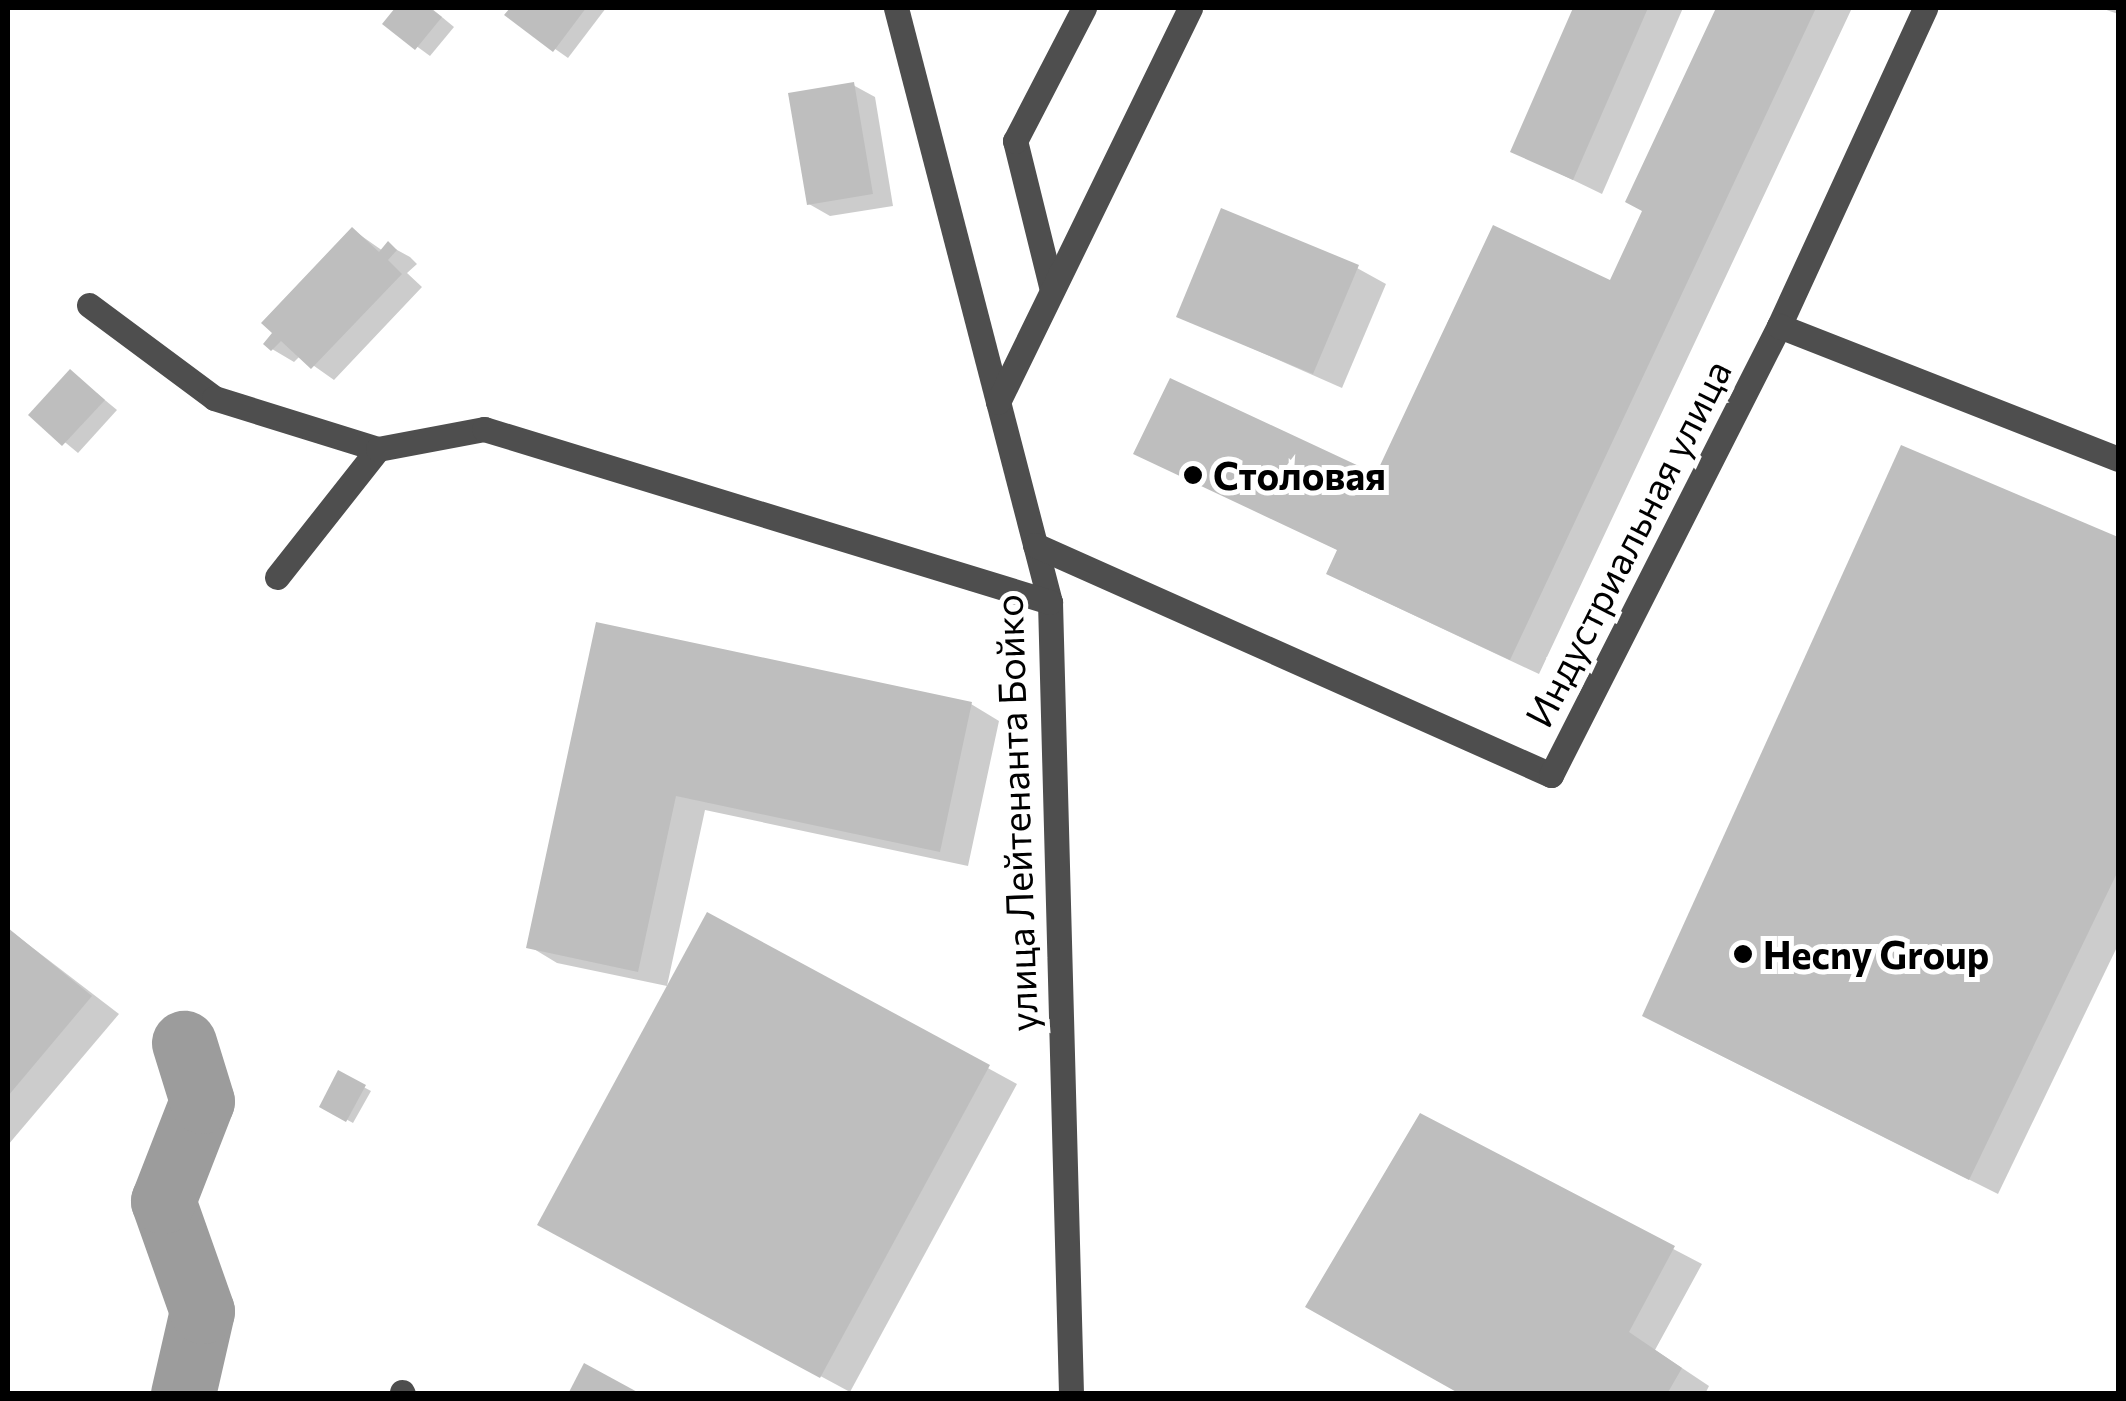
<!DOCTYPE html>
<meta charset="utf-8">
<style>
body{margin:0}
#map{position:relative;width:2126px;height:1401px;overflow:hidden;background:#fff;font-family:Commissioner,sans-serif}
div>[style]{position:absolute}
.shadow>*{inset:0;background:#0003}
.river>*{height:65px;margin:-32.5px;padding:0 32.5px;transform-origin:32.5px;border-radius:32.5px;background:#9c9c9c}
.building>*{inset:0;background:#bebebe}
.minor>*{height:25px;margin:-12.5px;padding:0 12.5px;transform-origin:12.5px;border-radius:12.5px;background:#4e4e4e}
.dots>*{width:28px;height:28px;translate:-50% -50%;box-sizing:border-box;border:5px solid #fff;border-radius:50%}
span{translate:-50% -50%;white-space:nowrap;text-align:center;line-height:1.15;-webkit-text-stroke:10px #fff;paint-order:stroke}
.poi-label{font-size:38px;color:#000;font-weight:700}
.left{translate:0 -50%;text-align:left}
.street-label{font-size:38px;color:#000}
.frame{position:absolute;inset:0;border:10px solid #000;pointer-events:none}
</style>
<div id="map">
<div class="shadow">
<i style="clip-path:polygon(398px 8px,431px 8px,454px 27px,430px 56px,385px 23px)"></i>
<i style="clip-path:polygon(513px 8px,606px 8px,568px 58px,507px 15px)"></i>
<i style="clip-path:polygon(1576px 8px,1683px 8px,1602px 194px,1513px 151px)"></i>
<i style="clip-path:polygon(1719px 8px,1852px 8px,1539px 674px,1358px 589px,1330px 573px,1340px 551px,1137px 453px,1377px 477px,1611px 284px,1645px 211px,1628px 201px)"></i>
<i style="clip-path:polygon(2101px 8px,2118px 8px,2118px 14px)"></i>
<i style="clip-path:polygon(853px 85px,875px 97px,893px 206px,830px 216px,809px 204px)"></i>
<i style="clip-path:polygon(353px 230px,383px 251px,388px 245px,410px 257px,417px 264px,407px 273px,422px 287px,334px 380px,300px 356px,294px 362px,272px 349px)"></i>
<i style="clip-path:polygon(1357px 268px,1386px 284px,1342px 388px,1179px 316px)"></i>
<i style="clip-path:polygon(71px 372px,117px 410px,78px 453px,32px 415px)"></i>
<i style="clip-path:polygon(1902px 448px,2118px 540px,2118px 945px,1998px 1194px,1674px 1032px)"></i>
<i style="clip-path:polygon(598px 625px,971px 704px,999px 721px,968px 866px,705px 810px,667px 986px,557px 963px,529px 946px)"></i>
<i style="clip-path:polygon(708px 915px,1017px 1084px,850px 1392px,568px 1240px)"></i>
<i style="clip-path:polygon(8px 929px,119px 1014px,8px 1145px)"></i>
<i style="clip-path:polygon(339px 1074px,371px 1091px,353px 1123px,322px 1106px)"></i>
<i style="clip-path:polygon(1421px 1117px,1702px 1264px,1655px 1350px,1709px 1386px,1705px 1394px,1464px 1394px)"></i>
</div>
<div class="river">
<i style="left:183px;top:1394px;width:85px;rotate:-77.1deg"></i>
<i style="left:202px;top:1311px;width:117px;rotate:-109.5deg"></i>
<i style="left:163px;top:1201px;width:107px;rotate:-68.7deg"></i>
<i style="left:202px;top:1101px;width:61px;rotate:-107.2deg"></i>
</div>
<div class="building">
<i style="clip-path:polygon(395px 8px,430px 8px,442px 17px,415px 50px,382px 24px)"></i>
<i style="clip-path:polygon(510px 8px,586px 8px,553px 52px,504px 15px)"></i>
<i style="clip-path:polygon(1573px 8px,1648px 8px,1573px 180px,1510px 152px)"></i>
<i style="clip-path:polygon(1716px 8px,1816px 8px,1510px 660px,1326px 574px,1337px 550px,1133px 454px,1170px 378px,1376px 474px,1493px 225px,1610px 280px,1642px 211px,1625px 202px)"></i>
<i style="clip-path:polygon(854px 82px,873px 194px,807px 205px,788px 93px)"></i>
<i style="clip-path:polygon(1221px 208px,1359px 265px,1313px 374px,1176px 317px)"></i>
<i style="clip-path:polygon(352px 227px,379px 252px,388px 241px,397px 250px,388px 260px,402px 274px,311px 369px,281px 341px,271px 351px,263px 344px,272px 333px,261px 323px)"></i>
<i style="clip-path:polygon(70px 369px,105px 400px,62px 446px,28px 415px)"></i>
<i style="clip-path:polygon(1901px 445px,2118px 537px,2118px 871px,1969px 1180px,1642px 1016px)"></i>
<i style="clip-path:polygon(596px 622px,972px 702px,940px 852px,676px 796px,638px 972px,526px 948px)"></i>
<i style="clip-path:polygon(707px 912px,990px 1065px,820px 1378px,537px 1225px)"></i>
<i style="clip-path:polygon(8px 928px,92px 996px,8px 1096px)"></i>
<i style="clip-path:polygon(338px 1070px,366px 1085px,346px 1122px,319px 1107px)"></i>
<i style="clip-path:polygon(1420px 1113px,1675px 1246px,1629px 1332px,1682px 1368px,1667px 1394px,1460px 1394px,1305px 1307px)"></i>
<i style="clip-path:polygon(584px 1363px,641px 1394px,568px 1394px)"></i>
</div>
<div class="minor">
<i style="left:896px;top:8px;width:614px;rotate:75.47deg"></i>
<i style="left:1050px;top:602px;width:792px;rotate:88.48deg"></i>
<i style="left:1052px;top:290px;width:154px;rotate:-103.9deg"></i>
<i style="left:1015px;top:141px;width:150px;rotate:-62.6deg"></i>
<i style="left:89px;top:305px;width:156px;rotate:36.6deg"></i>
<i style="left:214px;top:398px;width:172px;rotate:17.3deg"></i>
<i style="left:1779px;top:326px;width:350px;rotate:-65.3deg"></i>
<i style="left:998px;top:402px;width:438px;rotate:-64deg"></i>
<i style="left:1035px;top:545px;width:565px;rotate:24.02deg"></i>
<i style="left:1551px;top:775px;width:504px;rotate:-63.08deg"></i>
<i style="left:1779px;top:326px;width:364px;rotate:21.4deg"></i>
<i style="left:277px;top:577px;width:163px;rotate:-51.7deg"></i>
<i style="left:378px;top:449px;width:108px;rotate:-10.7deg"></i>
<i style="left:484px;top:429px;width:592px;rotate:17deg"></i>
<i style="left:402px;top:1392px;width:2px;rotate:63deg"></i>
</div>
<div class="dots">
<i style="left:1193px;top:475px;background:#000"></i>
<i style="left:1743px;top:954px;background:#000"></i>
</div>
<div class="poi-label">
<span class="left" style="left:1213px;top:475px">Столовая</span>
<span class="left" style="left:1763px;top:954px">Hecny Group</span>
</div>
<div class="street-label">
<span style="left:1627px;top:543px;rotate:-63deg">Индустриальная улица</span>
<span style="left:1015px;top:813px;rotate:-92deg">улица Лейтенанта Бойко</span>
</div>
<div class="frame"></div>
</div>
